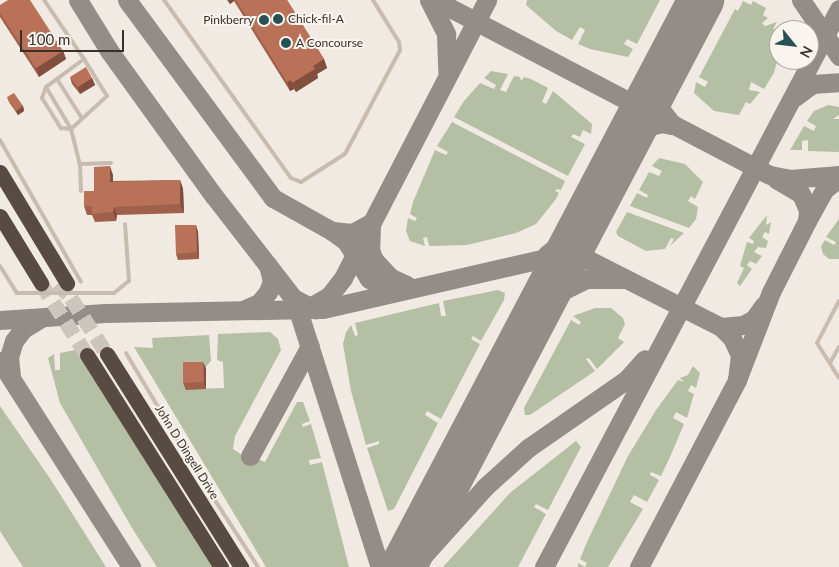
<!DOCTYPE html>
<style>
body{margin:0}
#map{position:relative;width:839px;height:567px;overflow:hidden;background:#f1eae2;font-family:Lato,sans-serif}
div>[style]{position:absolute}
.green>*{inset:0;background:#b5bfa3}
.taxiway>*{height:19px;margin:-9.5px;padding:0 9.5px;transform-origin:9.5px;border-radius:9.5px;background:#948d87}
.runway>*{height:46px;margin:-23px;padding:0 23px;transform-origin:23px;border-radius:23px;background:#948d87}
.highway-tunnel>*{height:15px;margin-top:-7.5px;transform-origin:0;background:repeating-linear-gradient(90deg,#ccc5be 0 15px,transparent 0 23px)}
.lane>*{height:4px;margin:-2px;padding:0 2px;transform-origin:2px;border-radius:2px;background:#c8bbaf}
.highway>*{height:15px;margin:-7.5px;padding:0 7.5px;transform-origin:7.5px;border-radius:7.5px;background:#584b44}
.wall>*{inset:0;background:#9f614c}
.shaded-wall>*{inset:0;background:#824f3e}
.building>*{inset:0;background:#b97158}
.dots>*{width:14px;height:14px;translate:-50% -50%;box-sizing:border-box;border:2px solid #f9f4ee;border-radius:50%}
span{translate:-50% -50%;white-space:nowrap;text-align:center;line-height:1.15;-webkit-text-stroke:4px #f9f4ee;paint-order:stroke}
.poi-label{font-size:12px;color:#38302c}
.left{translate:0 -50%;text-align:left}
.right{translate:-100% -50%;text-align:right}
.street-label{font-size:12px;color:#38302c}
.north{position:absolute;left:769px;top:20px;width:50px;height:50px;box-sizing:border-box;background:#f9f4ee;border:1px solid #aca6a0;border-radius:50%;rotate:119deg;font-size:14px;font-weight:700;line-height:20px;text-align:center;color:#38302c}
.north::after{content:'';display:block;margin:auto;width:18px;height:22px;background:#265255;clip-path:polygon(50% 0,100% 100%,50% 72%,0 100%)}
.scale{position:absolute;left:20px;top:30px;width:104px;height:22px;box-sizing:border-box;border:2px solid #38302c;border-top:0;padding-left:6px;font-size:15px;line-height:18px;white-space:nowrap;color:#38302c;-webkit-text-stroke:4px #f9f4ee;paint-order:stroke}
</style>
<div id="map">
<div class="green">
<i style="clip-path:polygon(527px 0,660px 0,637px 44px,627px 39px,624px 44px,633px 49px,628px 57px,590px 49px,578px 44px,585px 30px,580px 27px,572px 40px,556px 31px,526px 5px)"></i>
<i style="clip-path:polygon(743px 1px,751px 5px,753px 1px,766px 8px,763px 15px,768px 18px,762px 23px,765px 26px,777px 22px,773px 29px,779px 33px,779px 53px,774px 73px,764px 89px,751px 82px,749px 90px,760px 92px,750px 104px,746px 102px,739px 115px,714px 111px,694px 93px,696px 82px,705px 87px,708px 82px,699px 77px,735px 9px,738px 11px)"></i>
<i style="clip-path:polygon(491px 71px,508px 74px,500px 90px,506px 92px,514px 76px,520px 77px,521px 81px,524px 77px,531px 79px,548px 88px,542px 102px,546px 104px,553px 91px,592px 124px,591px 134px,583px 130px,580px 137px,573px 134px,571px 137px,585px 144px,568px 176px,454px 117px,464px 101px,480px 83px,494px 89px,496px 85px,484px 78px)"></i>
<i style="clip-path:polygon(828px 105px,839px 107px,839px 115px,833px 119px,839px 119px,839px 152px,808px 151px,808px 140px,802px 141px,802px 150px,790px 150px,804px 126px,814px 131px,816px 126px,807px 121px,814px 111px)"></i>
<i style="clip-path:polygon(452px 122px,565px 181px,561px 190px,557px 189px,555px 191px,559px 193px,556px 199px,536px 224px,516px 233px,467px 245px,429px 246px,427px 237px,423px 238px,425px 246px,410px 241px,406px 231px,408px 218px,415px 221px,417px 218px,410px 214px,413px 202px,435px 150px,446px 155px,448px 152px,437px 146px)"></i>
<i style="clip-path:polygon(659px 158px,685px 164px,703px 182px,695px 199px,691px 196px,688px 201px,698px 207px,696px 219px,689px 228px,630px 206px,637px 193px,647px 198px,648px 195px,639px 190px,649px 172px,659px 176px,662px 171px,652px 166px)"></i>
<i style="clip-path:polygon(627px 212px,684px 233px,670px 246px,674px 239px,671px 238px,665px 249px,646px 251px,618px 236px,616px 232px)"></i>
<i style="clip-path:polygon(767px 215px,766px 225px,771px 222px,769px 234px,765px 232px,762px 237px,768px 241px,766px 248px,758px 247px,754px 252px,762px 256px,756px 264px,750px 261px,747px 265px,752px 269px,740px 286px,737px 283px,744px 268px,740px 266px,747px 242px,753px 244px,754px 241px,749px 238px)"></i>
<i style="clip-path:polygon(839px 219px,839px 259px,829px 259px,823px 254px,821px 246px,825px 240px,834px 245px,836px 242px,826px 237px)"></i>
<i style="clip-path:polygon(498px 290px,505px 293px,504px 300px,481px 341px,473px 336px,471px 339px,480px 344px,441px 419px,427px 411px,425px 415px,438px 423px,394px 509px,388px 511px,367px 448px,379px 444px,379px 441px,366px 445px,351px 391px,343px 344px,346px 332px,351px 325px,355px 336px,358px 335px,355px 323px,439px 303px,441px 316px,446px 316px,443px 301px)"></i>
<i style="clip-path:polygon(595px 308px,611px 308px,623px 318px,625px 324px,618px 338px,624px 342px,597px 369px,589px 358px,586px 359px,595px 371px,530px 415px,525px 415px,524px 408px,571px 320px,579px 325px,581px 322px,573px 316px)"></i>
<i style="clip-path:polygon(270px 332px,278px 339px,281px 350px,235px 436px,233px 449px,255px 464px,258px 459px,265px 462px,297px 402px,303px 402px,310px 421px,302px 424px,303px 427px,311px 424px,321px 458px,309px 460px,310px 465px,322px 462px,349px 567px,266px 567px,134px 347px,153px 348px,152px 338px,209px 335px,211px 361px,186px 389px,224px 388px,223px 362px,217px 360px,218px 334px)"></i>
<i style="clip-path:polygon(75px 350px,214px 567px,157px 567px,132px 528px,60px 403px,48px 358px,54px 354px,55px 370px,60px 370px,60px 353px)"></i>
<i style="clip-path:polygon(693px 366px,700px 373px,696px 388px,691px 385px,688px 391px,694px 394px,687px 418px,676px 412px,673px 418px,684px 424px,670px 457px,661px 476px,651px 472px,650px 475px,659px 480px,647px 502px,634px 495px,630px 502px,643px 509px,608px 567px,578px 567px,578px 563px,585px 567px,587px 563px,580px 559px,587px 542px,628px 456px,656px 410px,678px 380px,684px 382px,680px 378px,688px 375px)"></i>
<i style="clip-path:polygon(0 406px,51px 480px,106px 567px,23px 567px,0 531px)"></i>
<i style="clip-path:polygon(576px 441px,581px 447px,548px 510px,536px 504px,534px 507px,546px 514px,518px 567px,443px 567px,511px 492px)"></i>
</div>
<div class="taxiway">
<i style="left:78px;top:0;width:61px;rotate:58.4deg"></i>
<i style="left:110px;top:52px;width:178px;rotate:54.2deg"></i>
<i style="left:214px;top:196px;width:129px;rotate:52.2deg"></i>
<i style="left:293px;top:298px;width:25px;rotate:27deg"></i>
<i style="left:127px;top:0;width:246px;rotate:53.6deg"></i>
<i style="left:273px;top:198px;width:68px;rotate:29.2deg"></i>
<i style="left:429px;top:0;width:38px;rotate:63deg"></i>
<i style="left:446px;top:34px;width:38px;rotate:88deg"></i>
<i style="left:435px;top:0;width:378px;rotate:27.6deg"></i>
<i style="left:770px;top:175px;width:20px;rotate:11deg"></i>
<i style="left:790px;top:179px;width:49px;rotate:-4.7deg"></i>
<i style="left:801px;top:0;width:68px;rotate:55.8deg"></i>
<i style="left:659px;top:79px;width:18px;rotate:96deg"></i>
<i style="left:657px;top:97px;width:14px;rotate:73deg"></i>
<i style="left:661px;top:110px;width:16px;rotate:52deg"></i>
<i style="left:795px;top:97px;width:21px;rotate:-37deg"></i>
<i style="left:812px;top:84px;width:27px;rotate:-4deg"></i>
<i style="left:626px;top:142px;width:21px;rotate:-41deg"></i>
<i style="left:642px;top:128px;width:21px;rotate:-14deg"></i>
<i style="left:662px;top:123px;width:9px;rotate:13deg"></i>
<i style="left:776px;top:179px;width:29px;rotate:31deg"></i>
<i style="left:801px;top:194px;width:17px;rotate:66deg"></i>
<i style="left:808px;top:210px;width:11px;rotate:95deg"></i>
<i style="left:371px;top:223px;width:21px;rotate:152deg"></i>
<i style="left:352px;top:233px;width:20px;rotate:-174deg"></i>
<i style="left:332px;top:231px;width:17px;rotate:36deg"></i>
<i style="left:346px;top:241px;width:44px;rotate:58.8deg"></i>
<i style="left:369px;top:279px;width:18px;rotate:29deg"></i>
<i style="left:385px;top:288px;width:15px;rotate:4deg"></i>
<i style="left:371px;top:226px;width:24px;rotate:92deg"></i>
<i style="left:370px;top:250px;width:11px;rotate:68deg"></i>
<i style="left:374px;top:260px;width:25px;rotate:47deg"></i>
<i style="left:391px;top:278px;width:17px;rotate:24deg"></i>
<i style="left:547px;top:254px;width:31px;rotate:-37deg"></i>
<i style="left:572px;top:235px;width:31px;rotate:-53deg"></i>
<i style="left:295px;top:301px;width:279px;rotate:72.3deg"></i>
<i style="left:310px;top:307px;width:22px;rotate:-30deg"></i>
<i style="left:329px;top:296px;width:23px;rotate:-52deg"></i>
<i style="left:343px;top:278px;width:313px;rotate:-62.6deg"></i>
<i style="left:243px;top:310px;width:17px;rotate:-24deg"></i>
<i style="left:259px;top:303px;width:14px;rotate:-51deg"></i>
<i style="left:268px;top:292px;width:12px;rotate:-70deg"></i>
<i style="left:272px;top:281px;width:16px;rotate:-104deg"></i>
<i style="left:0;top:320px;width:105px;rotate:-3.8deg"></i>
<i style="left:105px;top:313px;width:218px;rotate:-1.1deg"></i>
<i style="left:323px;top:309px;width:251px;rotate:-12.9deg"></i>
<i style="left:568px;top:253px;width:16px;rotate:15deg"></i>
<i style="left:583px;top:257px;width:155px;rotate:26.9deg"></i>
<i style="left:721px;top:327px;width:16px;rotate:45deg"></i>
<i style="left:732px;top:338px;width:19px;rotate:65deg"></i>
<i style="left:740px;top:355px;width:25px;rotate:97deg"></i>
<i style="left:721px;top:327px;width:22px;rotate:-5deg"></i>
<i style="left:743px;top:325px;width:13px;rotate:-29deg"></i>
<i style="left:754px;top:319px;width:16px;rotate:-55deg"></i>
<i style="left:520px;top:344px;width:48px;rotate:-56deg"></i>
<i style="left:547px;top:304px;width:22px;rotate:-39deg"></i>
<i style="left:564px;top:290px;width:25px;rotate:-26deg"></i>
<i style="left:587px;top:279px;width:35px"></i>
<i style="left:0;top:361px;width:244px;rotate:57.5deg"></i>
<i style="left:11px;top:376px;width:19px;rotate:-96deg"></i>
<i style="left:9px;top:357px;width:17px;rotate:-73deg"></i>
<i style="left:14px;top:341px;width:15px;rotate:-53deg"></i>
<i style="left:23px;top:329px;width:21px;rotate:-31deg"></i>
<i style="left:250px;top:456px;width:125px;rotate:-61.4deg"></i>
<i style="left:413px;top:567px;width:108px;rotate:-48deg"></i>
<i style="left:485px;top:487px;width:58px;rotate:-42.2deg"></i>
<i style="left:528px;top:448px;width:119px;rotate:-34.8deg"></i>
<i style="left:626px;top:380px;width:28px;rotate:-48deg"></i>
<i style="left:544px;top:567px;width:631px;rotate:-62.14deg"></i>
<i style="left:639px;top:567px;width:211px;rotate:-62.3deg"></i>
<i style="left:737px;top:380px;width:94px;rotate:-68.9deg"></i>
<i style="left:771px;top:292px;width:80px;rotate:-63.1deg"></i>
<i style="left:807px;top:221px;width:37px;rotate:-61deg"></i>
<i style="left:825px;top:189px;width:18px;rotate:-38deg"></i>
</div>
<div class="runway">
<i style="left:403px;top:567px;width:641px;rotate:-62.27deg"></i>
</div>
<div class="highway-tunnel">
<i style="left:41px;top:283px;width:85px;rotate:57.4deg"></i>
<i style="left:58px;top:283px;width:20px;rotate:49deg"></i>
<i style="left:71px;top:298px;width:67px;rotate:57.3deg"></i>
</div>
<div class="lane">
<i style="left:44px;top:0;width:71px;rotate:55.9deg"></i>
<i style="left:84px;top:59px;width:47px;rotate:143.6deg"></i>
<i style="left:46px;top:87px;width:12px;rotate:110deg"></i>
<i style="left:42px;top:98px;width:36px;rotate:58deg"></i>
<i style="left:61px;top:128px;width:10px;rotate:6deg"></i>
<i style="left:71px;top:129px;width:36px;rotate:76deg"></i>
<i style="left:80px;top:164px;width:31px;rotate:-2deg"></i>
<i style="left:164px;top:0;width:219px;rotate:54.5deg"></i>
<i style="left:291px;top:178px;width:11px;rotate:22deg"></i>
<i style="left:301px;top:182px;width:52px;rotate:-32.5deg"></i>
<i style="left:345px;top:154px;width:118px;rotate:-62.1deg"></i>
<i style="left:400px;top:50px;width:8px;rotate:-97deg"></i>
<i style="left:399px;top:42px;width:49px;rotate:-121.8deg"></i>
<i style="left:57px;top:79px;width:45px;rotate:57.7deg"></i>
<i style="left:46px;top:87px;width:49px;rotate:59.2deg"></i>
<i style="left:71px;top:129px;width:49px;rotate:-42.5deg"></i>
<i style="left:107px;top:96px;width:44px;rotate:-121.9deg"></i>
<i style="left:0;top:140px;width:163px;rotate:60.3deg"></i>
<i style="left:80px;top:164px;width:27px;rotate:88deg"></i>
<i style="left:0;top:266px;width:32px;rotate:58deg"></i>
<i style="left:17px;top:293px;width:97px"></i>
<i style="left:114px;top:293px;width:19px;rotate:-39deg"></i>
<i style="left:129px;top:281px;width:57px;rotate:-94deg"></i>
<i style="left:839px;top:301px;width:47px;rotate:117.6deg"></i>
<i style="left:817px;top:343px;width:41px;rotate:57.8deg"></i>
<i style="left:126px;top:353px;width:137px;rotate:59.3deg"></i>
<i style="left:196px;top:471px;width:114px;rotate:57.1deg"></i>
<i style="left:830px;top:363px;width:18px;rotate:-61deg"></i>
</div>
<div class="highway">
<i style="left:0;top:172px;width:130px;rotate:58.9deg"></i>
<i style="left:0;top:216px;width:79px;rotate:58.5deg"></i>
<i style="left:107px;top:354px;width:252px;rotate:57.8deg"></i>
<i style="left:87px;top:355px;width:251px;rotate:57.7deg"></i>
</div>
<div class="wall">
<i style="clip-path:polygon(227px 0,287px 0,324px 59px,327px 68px,317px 74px,318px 78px,296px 92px,294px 89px,290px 91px,234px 1px,230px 4px)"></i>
<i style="clip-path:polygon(0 5px,63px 51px,66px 59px,39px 77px,0 17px)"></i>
<i style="clip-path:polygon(70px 77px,92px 78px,95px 85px,80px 94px,72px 84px)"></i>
<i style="clip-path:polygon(7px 97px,23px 106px,24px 111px,18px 115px,9px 102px)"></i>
<i style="clip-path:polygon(113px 175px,113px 181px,180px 180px,183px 189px,184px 213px,117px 215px,116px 221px,95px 222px,92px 215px,87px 215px,84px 206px,94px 191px)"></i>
<i style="clip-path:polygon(196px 225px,198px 232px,199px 259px,178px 260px,176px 254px)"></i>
<i style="clip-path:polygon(206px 368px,206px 389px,186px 390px,183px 383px)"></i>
</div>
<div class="shaded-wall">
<i style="clip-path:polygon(228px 0,234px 0,234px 1px,230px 4px)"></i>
<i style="clip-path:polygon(63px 51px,66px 59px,39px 77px,36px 68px)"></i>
<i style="clip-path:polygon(324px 59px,327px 68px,317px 74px,318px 78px,296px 92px,292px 83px,313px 66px)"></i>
<i style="clip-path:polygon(92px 78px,95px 85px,80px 94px,78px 87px)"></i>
<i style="clip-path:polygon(291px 80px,294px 89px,290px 91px,287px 82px)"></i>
<i style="clip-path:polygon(23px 106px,24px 111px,18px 115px,16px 111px)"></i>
<i style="clip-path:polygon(110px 166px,113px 175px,113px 190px,110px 182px)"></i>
<i style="clip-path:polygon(180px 180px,183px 189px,184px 213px,180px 204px)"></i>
<i style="clip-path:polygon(114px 207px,117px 215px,116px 221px,113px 212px)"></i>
<i style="clip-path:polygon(196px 225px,198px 232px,199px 259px,197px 252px)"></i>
<i style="clip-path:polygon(203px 362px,206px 368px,206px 389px,204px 382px)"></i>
</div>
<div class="building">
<i style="clip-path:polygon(8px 0,30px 0,63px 51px,36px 68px,0 13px,0 5px)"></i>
<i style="clip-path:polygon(236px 0,287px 0,324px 59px,313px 66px,315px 69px,292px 83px,291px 80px,287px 82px)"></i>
<i style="clip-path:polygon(86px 67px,92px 78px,78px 87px,70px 77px)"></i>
<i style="clip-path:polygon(14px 93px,23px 106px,16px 111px,7px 97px)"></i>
<i style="clip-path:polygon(110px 166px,110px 182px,180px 180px,180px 204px,114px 207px,113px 212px,92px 214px,92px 206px,84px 206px,84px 191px,94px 191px,94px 167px)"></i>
<i style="clip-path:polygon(175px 225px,196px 225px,197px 252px,176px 254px)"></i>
<i style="clip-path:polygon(183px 362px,203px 362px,204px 382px,183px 383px)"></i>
</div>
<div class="dots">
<i style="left:278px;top:19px;background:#265255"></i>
<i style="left:264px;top:20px;background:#265255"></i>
<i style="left:286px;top:43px;background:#265255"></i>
</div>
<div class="poi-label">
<span class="left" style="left:288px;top:19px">Chick-fil-A</span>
<span class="right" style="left:254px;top:20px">Pinkberry</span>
<span class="left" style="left:296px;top:43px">A Concourse</span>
</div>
<div class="street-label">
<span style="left:187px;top:452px;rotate:58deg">John D Dingell Drive</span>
</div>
<div class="north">N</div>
<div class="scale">100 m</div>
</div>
